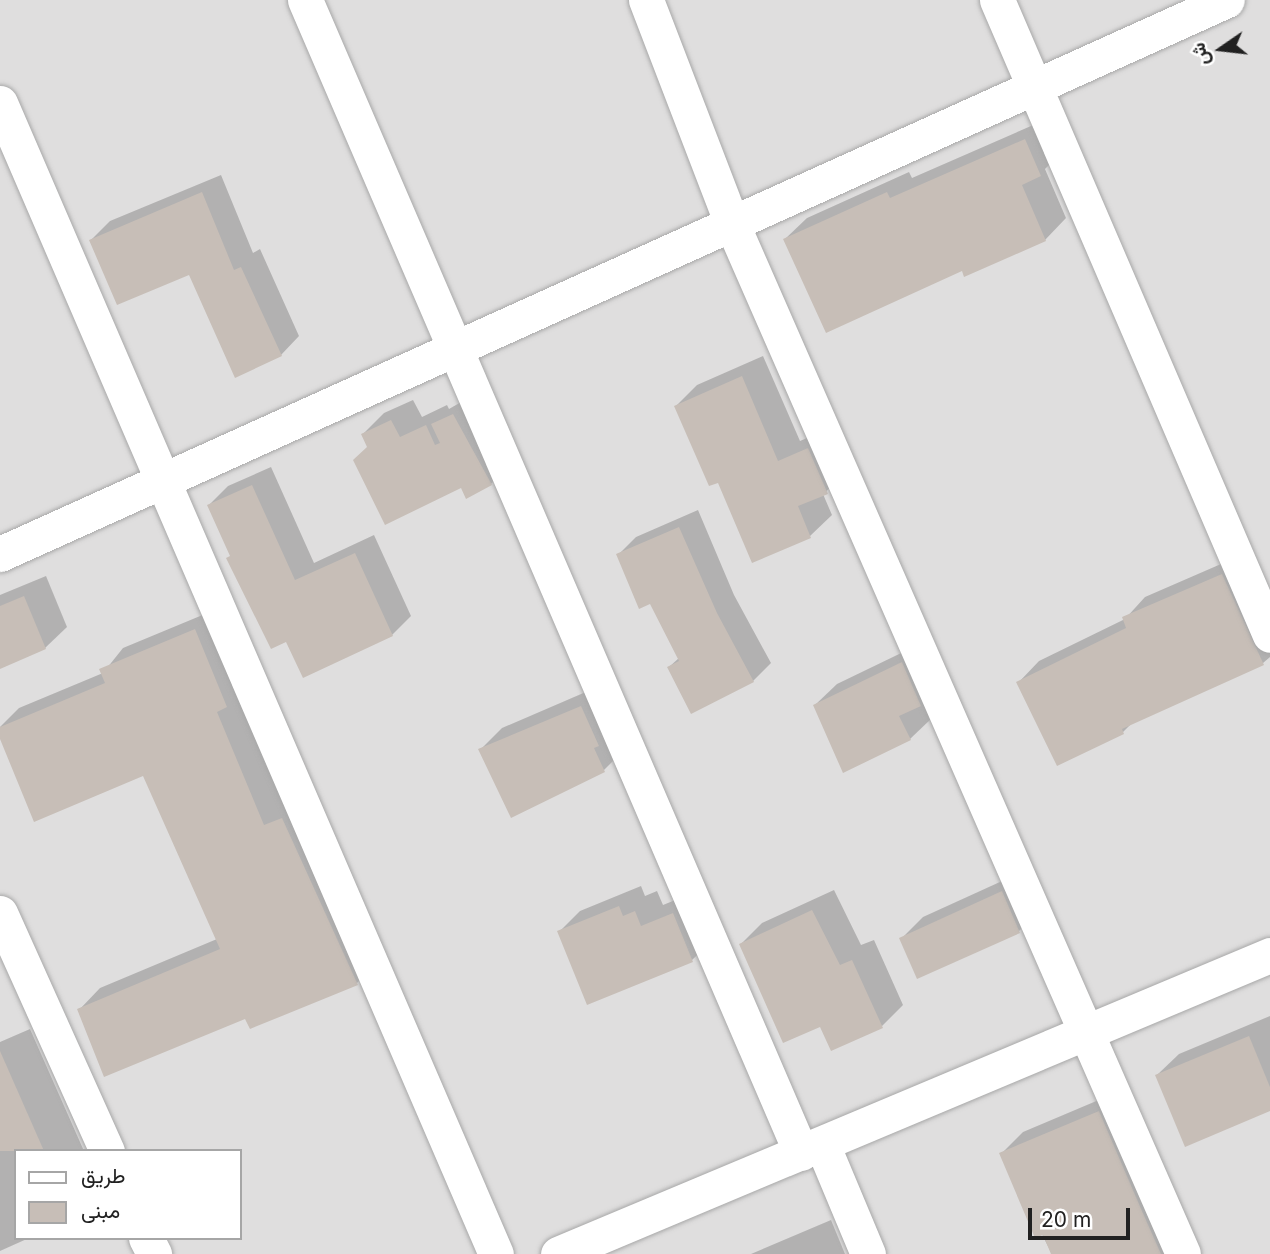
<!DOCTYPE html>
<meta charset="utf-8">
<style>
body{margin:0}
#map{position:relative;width:1270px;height:1254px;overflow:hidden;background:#f2efe8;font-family:Inter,Vazirmatn,sans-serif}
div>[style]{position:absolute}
.residential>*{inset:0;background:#dfdede}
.shadow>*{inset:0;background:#0003}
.building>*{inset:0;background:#c7beb7}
.roads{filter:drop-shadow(0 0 2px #a8a8a8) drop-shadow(0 0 2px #a8a8a8)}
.minor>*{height:35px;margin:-17.5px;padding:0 17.5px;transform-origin:17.5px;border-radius:17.5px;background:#fff}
span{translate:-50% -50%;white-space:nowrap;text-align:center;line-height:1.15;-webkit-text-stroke:7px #fff;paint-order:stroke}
.legend{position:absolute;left:14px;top:1149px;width:228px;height:91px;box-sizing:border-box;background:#fff;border:2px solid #a6a6a6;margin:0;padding:9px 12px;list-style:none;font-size:21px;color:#212121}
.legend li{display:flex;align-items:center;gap:14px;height:35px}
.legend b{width:35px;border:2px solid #a6a6a6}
.north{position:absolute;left:1186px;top:14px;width:70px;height:70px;-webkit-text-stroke:5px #fff;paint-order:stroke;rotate:256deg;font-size:19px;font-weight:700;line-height:28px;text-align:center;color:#212121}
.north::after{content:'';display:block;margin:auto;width:24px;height:32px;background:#212121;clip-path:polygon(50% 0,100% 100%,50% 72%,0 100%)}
.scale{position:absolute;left:1028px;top:1208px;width:102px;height:32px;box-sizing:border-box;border:4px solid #212121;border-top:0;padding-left:9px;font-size:21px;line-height:24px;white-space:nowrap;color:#212121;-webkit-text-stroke:5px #fff;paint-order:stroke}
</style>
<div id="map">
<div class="residential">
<i style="clip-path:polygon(evenodd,0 0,1270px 0,1270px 1254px,0 1254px,0 0,16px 1151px,240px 1151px,240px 1238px,16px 1238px,16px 1151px)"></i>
</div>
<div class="shadow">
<i style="clip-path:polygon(1047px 119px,1061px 153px,1045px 169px,1066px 218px,1045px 240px,963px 269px,785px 239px,807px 218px,909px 172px,912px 178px)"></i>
<i style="clip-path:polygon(221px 175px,253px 253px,260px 249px,299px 336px,281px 355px,190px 272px,91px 240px,110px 221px)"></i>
<i style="clip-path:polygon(763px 356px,800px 441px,830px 428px,849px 471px,823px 494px,832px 515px,810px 536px,753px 561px,719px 480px,676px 406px,697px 385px)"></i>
<i style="clip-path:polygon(475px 394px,512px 463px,491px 484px,462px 486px,369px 447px,363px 434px,384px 413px,413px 400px,422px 417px,447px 405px,449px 409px)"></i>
<i style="clip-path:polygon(271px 467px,314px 563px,374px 535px,411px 616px,392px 635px,287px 640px,231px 555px,209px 505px,228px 486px)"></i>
<i style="clip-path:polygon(698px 510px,734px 595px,771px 663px,753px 681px,669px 667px,679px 658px,650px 602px,618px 555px,636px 537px)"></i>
<i style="clip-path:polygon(1244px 554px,1270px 610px,1270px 657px,1263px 663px,1133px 722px,1123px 732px,1018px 683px,1039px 661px,1125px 619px,1145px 597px)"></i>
<i style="clip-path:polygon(46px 576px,67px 627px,45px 648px,0 667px,0 595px)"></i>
<i style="clip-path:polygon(217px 609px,378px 962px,357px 983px,246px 1016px,79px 1010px,100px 988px,217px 939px,143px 774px,0 735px,0 727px,19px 708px,103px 673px,123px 648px)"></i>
<i style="clip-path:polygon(924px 642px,932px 718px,910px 739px,815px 705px,837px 684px)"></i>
<i style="clip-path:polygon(602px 685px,625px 749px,604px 770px,481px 749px,502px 728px)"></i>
<i style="clip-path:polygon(1024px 871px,1041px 910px,1019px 931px,918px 977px,901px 939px,923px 917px)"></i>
<i style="clip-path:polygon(641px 886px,645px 896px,657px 891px,663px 905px,695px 892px,714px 939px,692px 960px,559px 932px,580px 911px)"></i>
<i style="clip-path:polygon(834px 890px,861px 945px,874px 940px,903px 1005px,882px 1026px,821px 1024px,741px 944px,762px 923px)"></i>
<i style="clip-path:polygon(1270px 1016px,1270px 1109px,1157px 1075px,1179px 1054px)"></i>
<i style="clip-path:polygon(30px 1029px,84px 1151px,16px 1151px,16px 1238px,29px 1238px,0 1251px,0 1042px)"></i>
<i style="clip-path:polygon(1120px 1091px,1194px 1254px,1052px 1254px,1001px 1154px,1023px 1132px)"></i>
<i style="clip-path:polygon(831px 1220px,845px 1254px,751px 1254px)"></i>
</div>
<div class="building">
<i style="clip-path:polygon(1025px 139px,1041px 176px,1022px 185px,1046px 241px,964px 277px,962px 271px,826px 333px,783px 239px,887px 192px,890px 198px)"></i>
<i style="clip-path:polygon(202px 192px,234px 270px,241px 267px,282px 356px,235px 378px,189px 275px,117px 305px,89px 240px)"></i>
<i style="clip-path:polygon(742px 376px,778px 461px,808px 448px,828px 494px,798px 506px,811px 538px,752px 563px,718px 483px,709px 486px,674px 406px)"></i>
<i style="clip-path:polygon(453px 414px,492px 485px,466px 499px,461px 488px,385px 525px,353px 460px,367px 447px,361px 434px,391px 420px,400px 437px,426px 425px,435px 445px,440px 443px,431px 424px)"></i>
<i style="clip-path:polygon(252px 485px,295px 580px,355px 553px,393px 636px,303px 678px,286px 642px,271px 649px,226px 558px,230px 556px,207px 505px)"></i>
<i style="clip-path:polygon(679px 527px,717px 613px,754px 682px,691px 714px,667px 667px,679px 661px,650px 604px,639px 609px,616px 554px)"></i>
<i style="clip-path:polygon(1222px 574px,1264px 665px,1122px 729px,1124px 734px,1057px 766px,1016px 682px,1126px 628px,1122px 617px)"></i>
<i style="clip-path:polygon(24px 596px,46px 649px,0 669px,0 606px)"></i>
<i style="clip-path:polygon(195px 629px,227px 707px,217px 712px,264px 825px,282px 818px,358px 985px,250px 1029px,245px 1019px,104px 1077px,77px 1009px,220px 949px,143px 776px,34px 822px,0 739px,0 727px,105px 683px,99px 669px)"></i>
<i style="clip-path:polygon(902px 662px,921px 706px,899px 716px,911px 740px,843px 773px,813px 705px)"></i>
<i style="clip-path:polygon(581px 706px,599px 746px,594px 748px,605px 772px,511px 818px,478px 749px)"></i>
<i style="clip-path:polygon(1002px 891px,1020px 933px,917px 979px,899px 938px)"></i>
<i style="clip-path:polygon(619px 906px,623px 916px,635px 911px,641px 926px,673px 913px,693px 962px,587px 1005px,557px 931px)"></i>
<i style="clip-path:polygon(812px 910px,840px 965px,852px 960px,883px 1028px,831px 1051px,820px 1027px,783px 1043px,739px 944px)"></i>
<i style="clip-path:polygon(1249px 1036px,1270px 1087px,1270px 1111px,1185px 1147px,1155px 1075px)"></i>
<i style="clip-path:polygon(0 1051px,44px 1151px,0 1151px)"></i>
<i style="clip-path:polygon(1099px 1111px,1142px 1211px,1161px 1254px,1051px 1254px,1043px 1235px,1035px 1238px,999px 1153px)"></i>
</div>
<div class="roads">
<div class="minor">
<i style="left:305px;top:0;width:1255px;rotate:66.72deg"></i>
<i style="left:646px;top:0;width:240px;rotate:69deg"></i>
<i style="left:732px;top:224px;width:1124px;rotate:66.35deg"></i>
<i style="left:997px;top:0;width:691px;rotate:66.74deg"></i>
<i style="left:0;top:103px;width:1253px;rotate:66.69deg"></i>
<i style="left:0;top:554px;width:1346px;rotate:-24.3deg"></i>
<i style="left:0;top:913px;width:261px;rotate:65.8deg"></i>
<i style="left:822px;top:1144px;width:119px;rotate:67.3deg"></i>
<i style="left:146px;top:1238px;width:18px;rotate:63deg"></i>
<i style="left:558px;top:1254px;width:772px;rotate:-22.78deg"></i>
</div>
</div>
<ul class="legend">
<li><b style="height:9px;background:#fff"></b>طريق</li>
<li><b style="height:19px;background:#c7beb7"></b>مبنى</li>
</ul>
<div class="north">ش</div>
<div class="scale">20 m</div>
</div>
